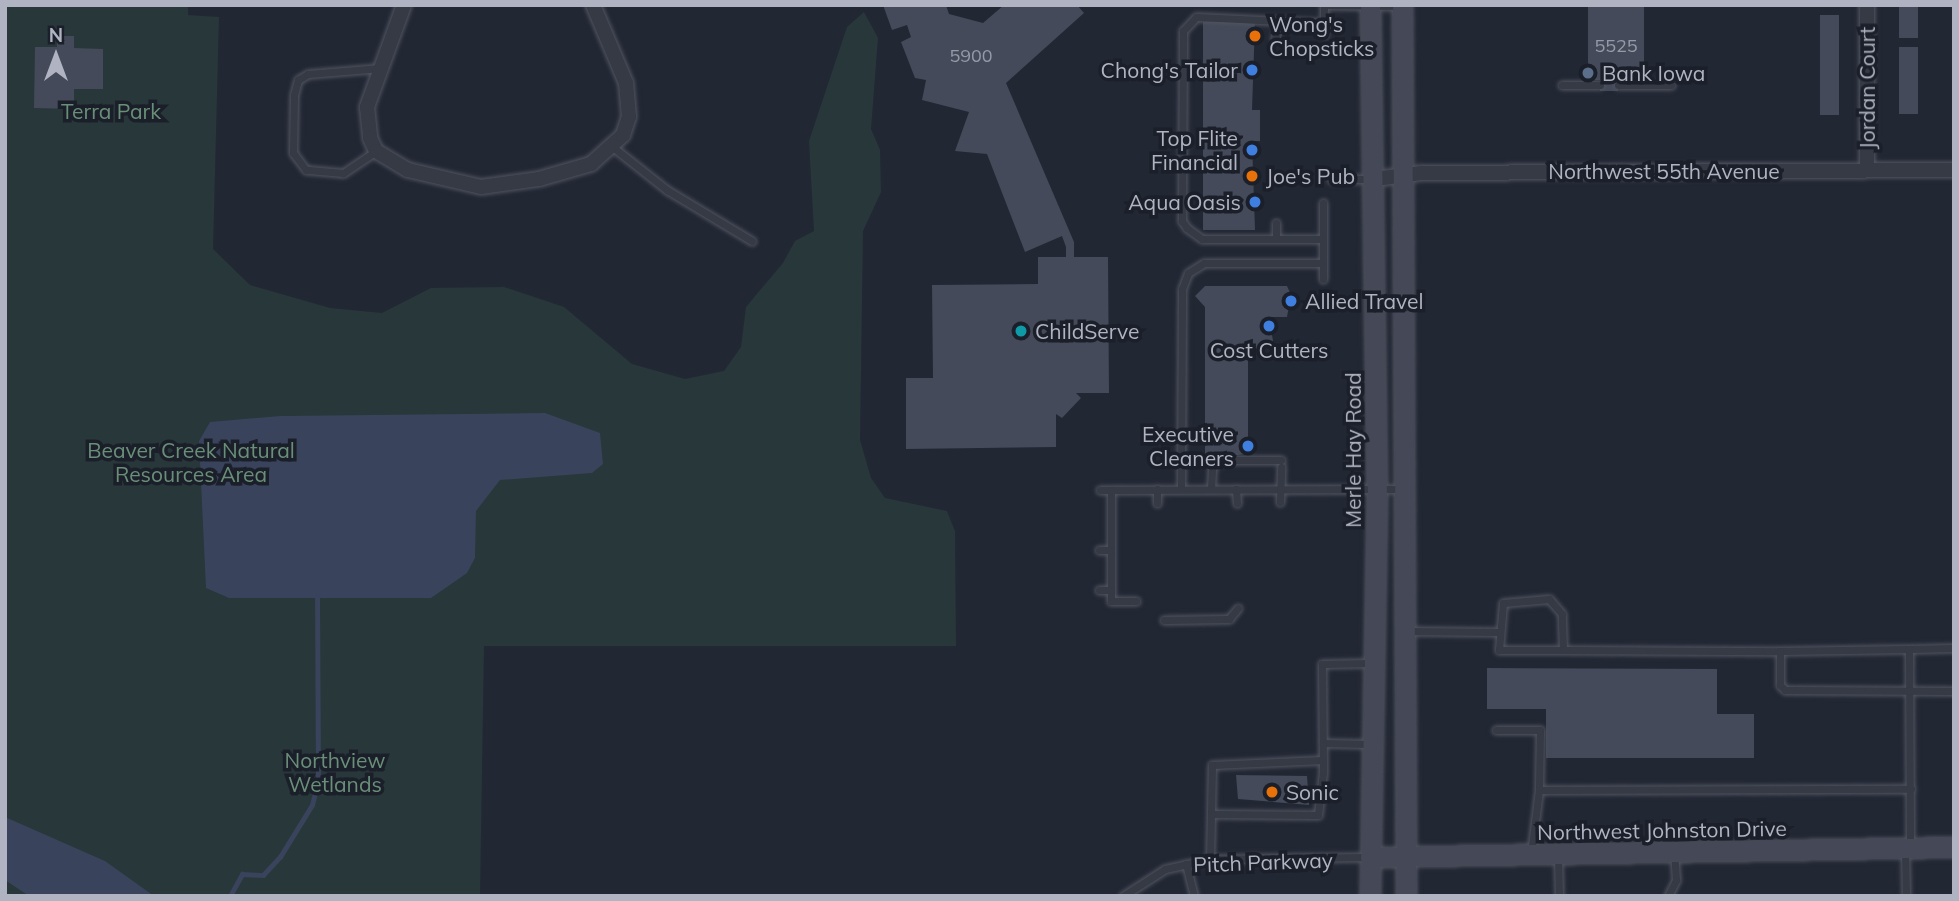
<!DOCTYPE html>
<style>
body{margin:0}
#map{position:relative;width:1959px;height:901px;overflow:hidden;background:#222734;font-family:Mulish,sans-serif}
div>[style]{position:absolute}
.green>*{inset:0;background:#283739}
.water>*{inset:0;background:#39435c}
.stream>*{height:4.5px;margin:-2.25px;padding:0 2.25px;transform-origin:2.25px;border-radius:2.25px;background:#39435c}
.building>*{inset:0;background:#444a59}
.roads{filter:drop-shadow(0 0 2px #505460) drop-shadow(0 0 2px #505460)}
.lane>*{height:7px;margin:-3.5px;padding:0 3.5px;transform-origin:3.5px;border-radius:3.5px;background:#353a45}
.street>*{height:14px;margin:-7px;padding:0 7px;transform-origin:7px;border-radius:7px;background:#353a45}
.secondary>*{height:19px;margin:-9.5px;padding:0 9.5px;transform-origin:9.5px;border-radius:9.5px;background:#444857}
.dots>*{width:19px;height:19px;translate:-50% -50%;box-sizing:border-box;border:4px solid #1b1f2a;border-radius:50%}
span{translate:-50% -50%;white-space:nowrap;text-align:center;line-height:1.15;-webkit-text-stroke:7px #1b1f2a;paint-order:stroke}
.number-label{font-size:18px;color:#959aa8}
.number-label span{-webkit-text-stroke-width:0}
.poi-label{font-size:21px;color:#b0b4c2}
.left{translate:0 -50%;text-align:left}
.right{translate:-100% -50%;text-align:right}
.street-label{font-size:21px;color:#b0b4c2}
.park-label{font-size:21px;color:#6a8f78}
.frame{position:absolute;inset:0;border:7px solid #b0b4c2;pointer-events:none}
.north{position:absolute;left:21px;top:21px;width:70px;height:70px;-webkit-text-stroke:5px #1b1f2a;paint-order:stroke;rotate:0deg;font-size:19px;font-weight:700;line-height:28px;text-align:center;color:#b0b4c2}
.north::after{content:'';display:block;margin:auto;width:24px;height:32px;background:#b0b4c2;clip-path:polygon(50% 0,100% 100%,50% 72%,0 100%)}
</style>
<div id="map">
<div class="green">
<i style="clip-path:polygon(5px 5px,188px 5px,188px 15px,219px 17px,213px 249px,250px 285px,330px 308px,382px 313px,431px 288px,504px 287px,564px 307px,632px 364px,685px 379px,724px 371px,741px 347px,746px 307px,783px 263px,795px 241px,814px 231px,809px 141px,847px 27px,864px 12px,878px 38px,871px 129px,880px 150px,881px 192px,863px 231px,860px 440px,871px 478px,885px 498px,947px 511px,955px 531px,956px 646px,484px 646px,480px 896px,5px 896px)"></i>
</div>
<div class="water">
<i style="clip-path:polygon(545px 413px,600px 433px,603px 464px,592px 473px,500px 480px,476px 511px,475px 558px,467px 573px,431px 598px,229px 598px,206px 588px,199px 441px,210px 422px,280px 416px)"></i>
<i style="clip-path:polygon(5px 817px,105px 861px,154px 896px,29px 896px,5px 880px)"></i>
</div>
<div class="stream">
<i style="left:230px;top:896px;width:25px;rotate:-61deg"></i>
<i style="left:242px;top:874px;width:21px;rotate:3deg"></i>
<i style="left:263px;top:875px;width:25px;rotate:-47deg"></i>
<i style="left:280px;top:857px;width:61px;rotate:-58.4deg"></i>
<i style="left:312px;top:805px;width:25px;rotate:-76deg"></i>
<i style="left:318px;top:781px;width:185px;rotate:-90.3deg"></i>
</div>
<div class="building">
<i style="clip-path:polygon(883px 5px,946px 5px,949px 14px,983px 23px,1004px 5px,1077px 5px,1084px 13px,1006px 83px,1074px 242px,1074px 257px,1108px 257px,1109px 393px,1076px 393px,1081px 398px,1062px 418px,1056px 414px,1056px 447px,906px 449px,906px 378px,933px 378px,932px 285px,1038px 284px,1038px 257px,1066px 257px,1066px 247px,1062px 236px,1025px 252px,987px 154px,955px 151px,969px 112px,922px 100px,926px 80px,915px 78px,901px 42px,911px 37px,907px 25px,892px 30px)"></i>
<i style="clip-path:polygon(1588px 5px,1644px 5px,1644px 80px,1618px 80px,1618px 91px,1600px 91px,1600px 80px,1588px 80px)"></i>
<i style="clip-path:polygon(1899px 5px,1918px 5px,1918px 38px,1899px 38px)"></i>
<i style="clip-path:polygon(1820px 15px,1839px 15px,1839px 115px,1820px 115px)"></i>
<i style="clip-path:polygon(1203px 22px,1255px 22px,1252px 110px,1260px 110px,1260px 141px,1252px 141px,1255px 230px,1203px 230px)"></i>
<i style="clip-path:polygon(57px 36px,74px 36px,74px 48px,103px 49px,103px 89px,74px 89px,74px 109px,34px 108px,35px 47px,57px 47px)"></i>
<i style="clip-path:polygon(1899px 47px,1918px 47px,1918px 114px,1899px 114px)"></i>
<i style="clip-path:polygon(1205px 286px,1287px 286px,1291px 295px,1287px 317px,1269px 317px,1273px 341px,1262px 350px,1248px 347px,1248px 453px,1233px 456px,1205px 454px,1205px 307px,1195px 296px)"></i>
<i style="clip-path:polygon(1487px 668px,1717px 669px,1717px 714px,1754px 714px,1754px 758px,1546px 758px,1546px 709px,1487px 709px)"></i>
<i style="clip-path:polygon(1236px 775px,1307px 776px,1309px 805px,1238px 799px)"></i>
</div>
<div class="roads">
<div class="lane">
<i style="left:1324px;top:5px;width:29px;rotate:90deg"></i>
<i style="left:1329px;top:5px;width:73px;rotate:0.8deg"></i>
<i style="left:1275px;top:38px;width:17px;rotate:-69deg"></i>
<i style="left:1562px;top:85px;width:38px"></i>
<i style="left:1618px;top:85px;width:53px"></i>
<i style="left:614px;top:148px;width:68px;rotate:38.4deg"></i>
<i style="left:667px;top:190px;width:99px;rotate:31deg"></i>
<i style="left:376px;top:151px;width:40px;rotate:146deg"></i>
<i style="left:343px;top:173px;width:37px;rotate:-175deg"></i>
<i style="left:306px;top:170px;width:21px;rotate:-127deg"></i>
<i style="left:293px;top:153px;width:58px;rotate:-89deg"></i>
<i style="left:294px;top:95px;width:16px;rotate:-75deg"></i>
<i style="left:298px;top:80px;width:12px;rotate:-31deg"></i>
<i style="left:308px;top:74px;width:73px;rotate:-4.7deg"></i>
<i style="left:1331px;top:179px;width:39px"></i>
<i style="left:1276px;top:223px;width:16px;rotate:90deg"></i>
<i style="left:1323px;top:239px;width:121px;rotate:180deg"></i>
<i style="left:1202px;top:239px;width:19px;rotate:-144deg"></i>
<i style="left:1187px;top:228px;width:9px;rotate:-126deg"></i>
<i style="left:1182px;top:221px;width:190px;rotate:-89.7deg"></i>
<i style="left:1183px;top:31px;width:19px;rotate:-47deg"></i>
<i style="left:1196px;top:17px;width:128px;rotate:2.7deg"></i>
<i style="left:1323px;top:279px;width:76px;rotate:-90deg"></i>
<i style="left:1157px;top:489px;width:14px;rotate:90deg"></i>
<i style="left:1181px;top:489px;width:200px;rotate:-89.7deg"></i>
<i style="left:1182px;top:289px;width:17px;rotate:-69deg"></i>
<i style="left:1188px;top:273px;width:19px;rotate:-32deg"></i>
<i style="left:1204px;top:263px;width:119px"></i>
<i style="left:1211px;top:489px;width:22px;rotate:-87deg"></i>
<i style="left:1212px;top:467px;width:11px;rotate:-41deg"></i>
<i style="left:1220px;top:460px;width:61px"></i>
<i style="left:1236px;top:489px;width:14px;rotate:86deg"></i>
<i style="left:1100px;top:490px;width:301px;rotate:-0.2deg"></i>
<i style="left:1111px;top:490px;width:111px;rotate:90deg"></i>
<i style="left:1111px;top:601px;width:25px"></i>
<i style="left:1280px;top:502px;width:35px;rotate:-88deg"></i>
<i style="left:1099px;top:550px;width:12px"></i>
<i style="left:1099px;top:590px;width:12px"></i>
<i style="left:1164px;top:620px;width:65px;rotate:-0.9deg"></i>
<i style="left:1229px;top:619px;width:14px;rotate:-51deg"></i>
<i style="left:1406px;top:631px;width:93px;rotate:0.6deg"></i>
<i style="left:1909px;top:649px;width:45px;rotate:-1.3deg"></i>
<i style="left:1563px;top:650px;width:36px;rotate:-92deg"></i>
<i style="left:1562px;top:614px;width:20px;rotate:-131deg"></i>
<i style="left:1549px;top:599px;width:46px;rotate:175deg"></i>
<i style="left:1503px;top:603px;width:47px;rotate:94.9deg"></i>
<i style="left:1499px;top:650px;width:64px"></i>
<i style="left:1563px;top:650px;width:217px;rotate:0.3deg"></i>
<i style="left:1780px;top:651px;width:129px;rotate:-0.9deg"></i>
<i style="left:1909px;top:649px;width:198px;rotate:89.7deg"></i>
<i style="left:1780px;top:651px;width:34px;rotate:90deg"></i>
<i style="left:1780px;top:685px;width:7px;rotate:45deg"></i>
<i style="left:1785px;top:690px;width:169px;rotate:0.3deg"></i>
<i style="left:1496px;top:730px;width:44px"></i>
<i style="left:1540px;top:730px;width:60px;rotate:91deg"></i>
<i style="left:1323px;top:743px;width:47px;rotate:1.2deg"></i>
<i style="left:1323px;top:760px;width:111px;rotate:177.4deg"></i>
<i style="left:1212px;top:765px;width:49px;rotate:91.2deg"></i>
<i style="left:1211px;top:814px;width:107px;rotate:0.5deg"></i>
<i style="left:1318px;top:815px;width:43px;rotate:-83.4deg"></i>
<i style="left:1323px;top:772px;width:108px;rotate:-90.5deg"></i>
<i style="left:1322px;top:664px;width:49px;rotate:-1.2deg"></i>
<i style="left:1905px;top:849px;width:47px;rotate:88.8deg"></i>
<i style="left:1531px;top:854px;width:64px;rotate:-82.9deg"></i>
<i style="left:1539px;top:790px;width:372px;rotate:-0.2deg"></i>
<i style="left:1558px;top:855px;width:41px;rotate:88.6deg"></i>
<i style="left:1210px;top:859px;width:45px;rotate:-88.7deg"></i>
<i style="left:1186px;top:864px;width:33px;rotate:76deg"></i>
<i style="left:1123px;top:896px;width:50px;rotate:-32.7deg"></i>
<i style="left:1165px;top:869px;width:46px;rotate:-12.5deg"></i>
<i style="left:1210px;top:859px;width:159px;rotate:-0.7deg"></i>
<i style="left:1668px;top:896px;width:18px;rotate:-63deg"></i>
<i style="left:1676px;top:880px;width:27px;rotate:-94deg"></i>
</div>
<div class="street">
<i style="left:404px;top:5px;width:109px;rotate:109.9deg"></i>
<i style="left:367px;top:107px;width:31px;rotate:84deg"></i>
<i style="left:370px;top:138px;width:14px;rotate:65deg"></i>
<i style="left:376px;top:151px;width:37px;rotate:31deg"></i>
<i style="left:408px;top:170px;width:75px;rotate:13.1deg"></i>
<i style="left:481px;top:187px;width:59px;rotate:-7.9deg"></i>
<i style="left:539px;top:179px;width:54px;rotate:-16.1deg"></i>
<i style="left:591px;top:164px;width:43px;rotate:-42.2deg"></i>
<i style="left:623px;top:135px;width:19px;rotate:-72deg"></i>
<i style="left:629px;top:117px;width:34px;rotate:-95deg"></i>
<i style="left:626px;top:83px;width:85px;rotate:-112.9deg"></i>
<i style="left:1867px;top:170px;width:165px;rotate:-90deg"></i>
<i style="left:1375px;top:179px;width:46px;rotate:-7.4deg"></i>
<i style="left:1421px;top:173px;width:533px;rotate:-0.32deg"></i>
</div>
<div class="secondary">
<i style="left:1370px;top:5px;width:484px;rotate:89.2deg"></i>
<i style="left:1377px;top:489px;width:407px;rotate:91deg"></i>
<i style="left:1402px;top:5px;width:891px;rotate:89.74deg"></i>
<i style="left:1370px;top:857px;width:584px;rotate:-0.98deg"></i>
</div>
</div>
<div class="dots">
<i style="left:1255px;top:36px;background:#e8710a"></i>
<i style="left:1252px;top:70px;background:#3f7fe0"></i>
<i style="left:1588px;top:73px;background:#5c6f8a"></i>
<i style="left:1252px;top:150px;background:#3f7fe0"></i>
<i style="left:1252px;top:176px;background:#e8710a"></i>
<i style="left:1255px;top:202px;background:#3f7fe0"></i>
<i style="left:1291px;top:301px;background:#3f7fe0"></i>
<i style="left:1269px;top:326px;background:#3f7fe0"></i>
<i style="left:1021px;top:331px;background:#0f9aa8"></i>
<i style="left:1248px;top:446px;background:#3f7fe0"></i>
<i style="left:1272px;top:792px;background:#e8710a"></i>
</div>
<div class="number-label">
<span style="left:1616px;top:46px">5525</span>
<span style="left:971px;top:56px">5900</span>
</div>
<div class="poi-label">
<span class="left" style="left:1269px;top:36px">Wong's<br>Chopsticks</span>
<span class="right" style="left:1238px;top:70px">Chong's Tailor</span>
<span class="left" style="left:1602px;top:73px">Bank Iowa</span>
<span class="right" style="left:1238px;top:150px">Top Flite<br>Financial</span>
<span class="left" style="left:1266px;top:176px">Joe's Pub</span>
<span class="right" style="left:1241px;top:202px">Aqua Oasis</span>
<span class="left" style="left:1305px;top:301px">Allied Travel</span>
<span class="left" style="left:1035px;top:331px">ChildServe</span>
<span style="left:1269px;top:350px">Cost Cutters</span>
<span class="right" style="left:1234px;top:446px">Executive<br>Cleaners</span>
<span class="left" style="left:1286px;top:792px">Sonic</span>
</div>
<div class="street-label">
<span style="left:1867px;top:88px;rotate:-90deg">Jordan Court</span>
<span style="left:1664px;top:171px">Northwest 55th Avenue</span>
<span style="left:1353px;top:450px;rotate:-90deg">Merle Hay Road</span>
<span style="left:1662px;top:830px;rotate:-1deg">Northwest Johnston Drive</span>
<span style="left:1263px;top:862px;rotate:-2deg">Pitch Parkway</span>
</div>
<div class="park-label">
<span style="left:111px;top:111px">Terra Park</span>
<span style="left:191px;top:462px">Beaver Creek Natural<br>Resources Area</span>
<span style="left:335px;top:772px">Northview<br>Wetlands</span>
</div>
<div class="frame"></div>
<div class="north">N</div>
</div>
